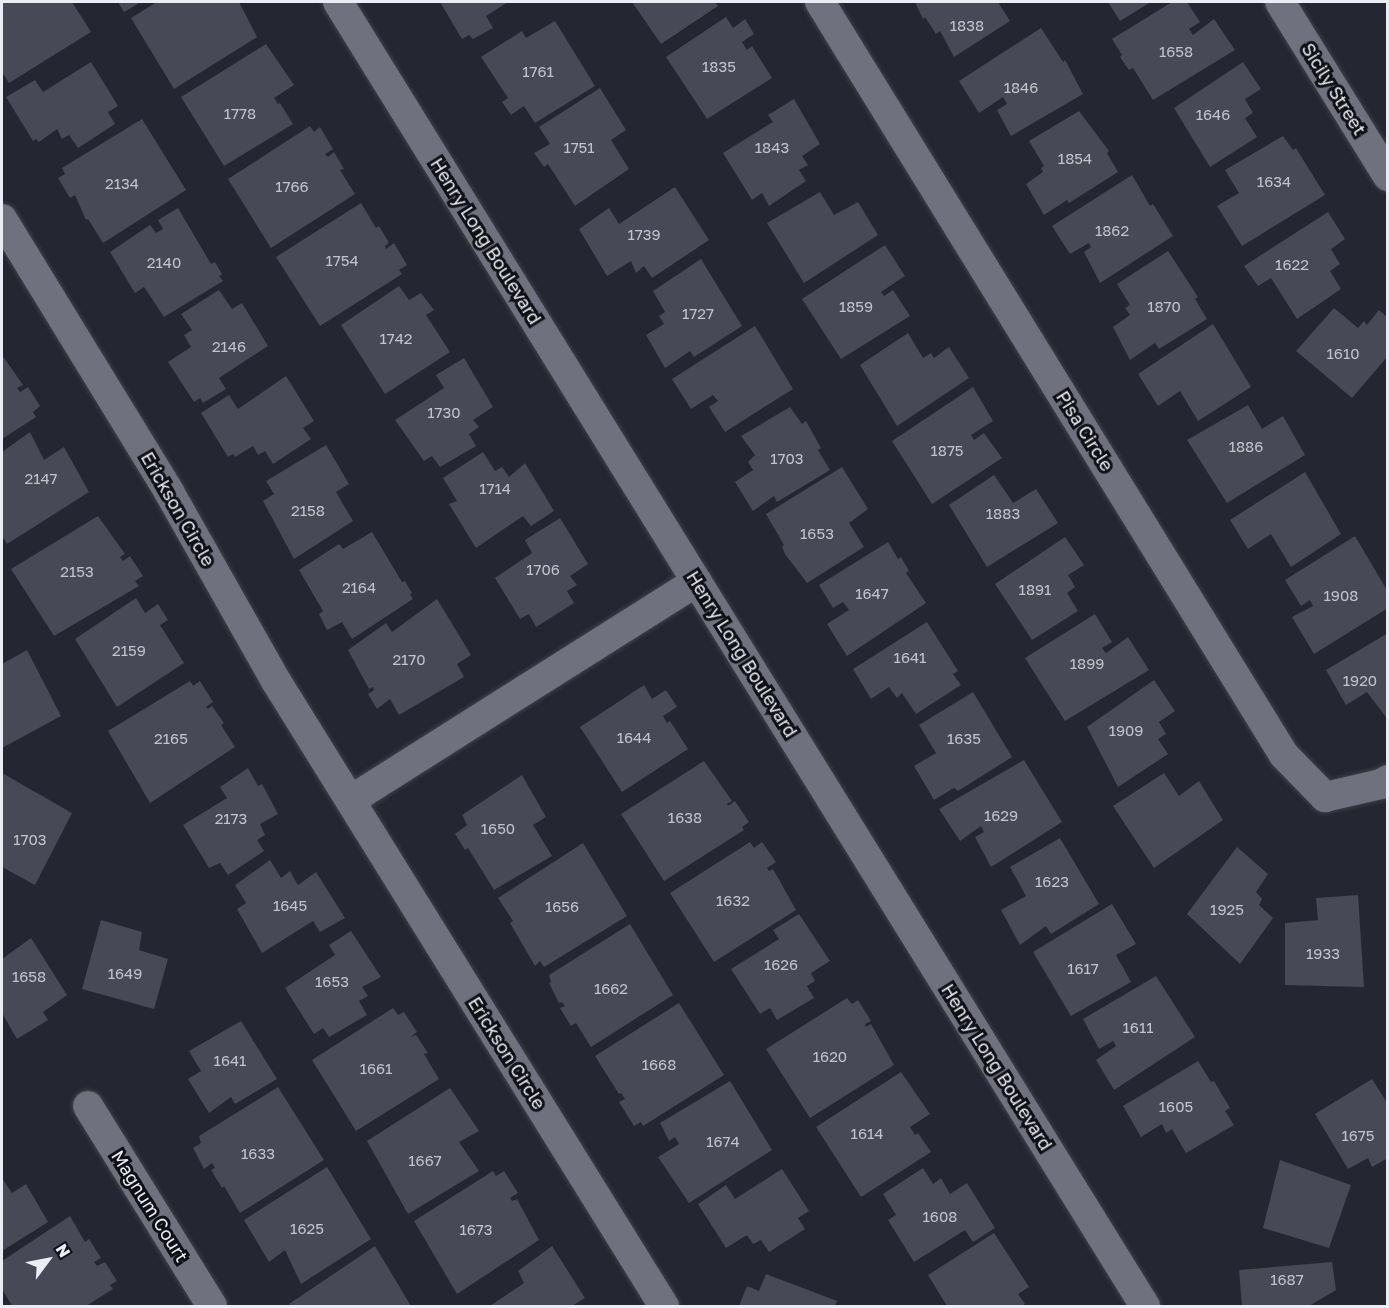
<!DOCTYPE html>
<style>
body{margin:0}
#map{position:relative;width:1389px;height:1308px;overflow:hidden;background:#242631;font-family:"Golos Text",sans-serif}
div>[style]{position:absolute}
.building>*{inset:0;background:#474956}
.roads{filter:drop-shadow(0 0 2px #3f4049) drop-shadow(0 0 2px #3f4049)}
.minor>*{height:30px;margin:-15px;padding:0 15px;transform-origin:15px;border-radius:15px;background:#6f717f}
span{translate:-50% -50%;white-space:nowrap;text-align:center;line-height:1.15;-webkit-text-stroke:6px #0f1015;paint-order:stroke}
.number-label{font-size:15px;color:#c2c4cc}
.number-label span{-webkit-text-stroke-width:0}
.street-label{font-size:18px;color:#ebedf4}
.frame{position:absolute;inset:0;border:3px solid #ebedf4;pointer-events:none}
.north{position:absolute;left:18px;top:1230px;width:60px;height:60px;-webkit-text-stroke:4px #0f1015;paint-order:stroke;rotate:58deg;font-size:16px;font-weight:700;line-height:24px;text-align:center;color:#ebedf4}
.north::after{content:'';display:block;margin:auto;width:21px;height:27px;background:#ebedf4;clip-path:polygon(50% 0,100% 100%,50% 72%,0 100%)}
</style>
<div id="map">
<div class="building">
<i style="clip-path:polygon(2px 2px,72px 2px,91px 32px,9px 83px,2px 72px)"></i>
<i style="clip-path:polygon(118px 2px,141px 2px,124px 12px)"></i>
<i style="clip-path:polygon(157px 2px,239px 2px,257px 37px,174px 89px,131px 18px)"></i>
<i style="clip-path:polygon(440px 2px,508px 2px,486px 16px,493px 28px,473px 39px,469px 35px,462px 39px)"></i>
<i style="clip-path:polygon(632px 2px,715px 2px,718px 6px,661px 44px)"></i>
<i style="clip-path:polygon(915px 2px,998px 2px,1010px 21px,954px 57px,940px 31px,936px 34px,925px 17px,923px 19px)"></i>
<i style="clip-path:polygon(1108px 2px,1151px 2px,1120px 21px)"></i>
<i style="clip-path:polygon(1172px 2px,1187px 2px,1200px 22px,1189px 29px,1193px 35px,1214px 19px,1235px 50px,1153px 100px,1133px 68px,1129px 70px,1120px 57px,1122px 55px,1112px 39px)"></i>
<i style="clip-path:polygon(726px 17px,733px 28px,745px 19px,754px 34px,742px 42px,747px 50px,752px 46px,772px 78px,707px 119px,666px 57px)"></i>
<i style="clip-path:polygon(555px 21px,595px 86px,535px 123px,524px 106px,511px 115px,502px 102px,508px 98px,481px 57px,522px 31px,526px 38px)"></i>
<i style="clip-path:polygon(1041px 28px,1063px 62px,1065px 60px,1083px 94px,1011px 136px,997px 110px,1007px 104px,1003px 97px,979px 113px,959px 81px)"></i>
<i style="clip-path:polygon(266px 44px,294px 85px,274px 98px,278px 104px,280px 103px,293px 124px,224px 166px,181px 97px)"></i>
<i style="clip-path:polygon(91px 62px,118px 106px,108px 112px,115px 124px,78px 148px,69px 135px,62px 139px,57px 129px,39px 142px,36px 139px,33px 141px,6px 97px,35px 80px,43px 92px)"></i>
<i style="clip-path:polygon(1243px 62px,1261px 89px,1245px 99px,1253px 113px,1245px 118px,1257px 137px,1210px 167px,1174px 108px)"></i>
<i style="clip-path:polygon(600px 88px,626px 130px,611px 140px,629px 169px,575px 206px,548px 164px,544px 167px,534px 153px,550px 144px,539px 127px)"></i>
<i style="clip-path:polygon(794px 99px,820px 144px,802px 156px,808px 165px,799px 170px,806px 181px,769px 206px,762px 193px,752px 200px,723px 153px,773px 122px,768px 115px)"></i>
<i style="clip-path:polygon(1079px 111px,1109px 151px,1107px 153px,1118px 172px,1069px 203px,1067px 200px,1044px 215px,1026px 184px,1043px 172px,1041px 168px,1044px 166px,1029px 141px)"></i>
<i style="clip-path:polygon(142px 119px,186px 190px,103px 243px,88px 219px,86px 220px,75px 195px,70px 198px,58px 178px,65px 174px,62px 168px)"></i>
<i style="clip-path:polygon(310px 126px,314px 132px,320px 127px,333px 149px,325px 154px,328px 157px,334px 152px,344px 169px,340px 170px,355px 194px,271px 248px,228px 179px)"></i>
<i style="clip-path:polygon(1283px 136px,1293px 150px,1296px 148px,1325px 195px,1242px 246px,1217px 206px,1239px 193px,1225px 170px)"></i>
<i style="clip-path:polygon(1132px 175px,1150px 206px,1153px 204px,1173px 236px,1100px 283px,1084px 252px,1091px 247px,1089px 243px,1070px 254px,1052px 226px)"></i>
<i style="clip-path:polygon(675px 187px,709px 240px,652px 278px,644px 266px,636px 273px,631px 261px,607px 276px,579px 229px,609px 208px,619px 224px)"></i>
<i style="clip-path:polygon(820px 192px,834px 215px,858px 202px,878px 235px,804px 283px,767px 223px)"></i>
<i style="clip-path:polygon(361px 203px,376px 228px,379px 226px,389px 243px,385px 246px,386px 249px,394px 243px,407px 265px,399px 270px,402px 274px,320px 326px,276px 257px)"></i>
<i style="clip-path:polygon(178px 208px,211px 264px,215px 262px,222px 274px,219px 276px,223px 281px,164px 317px,144px 287px,135px 293px,110px 252px,150px 225px,156px 233px,163px 229px,158px 220px)"></i>
<i style="clip-path:polygon(1328px 212px,1345px 239px,1331px 249px,1340px 264px,1330px 271px,1341px 289px,1297px 319px,1271px 278px,1258px 286px,1244px 266px)"></i>
<i style="clip-path:polygon(885px 245px,905px 276px,881px 292px,884px 296px,893px 290px,910px 316px,841px 359px,802px 299px)"></i>
<i style="clip-path:polygon(1168px 251px,1198px 297px,1195px 299px,1207px 319px,1159px 349px,1155px 343px,1130px 360px,1113px 327px,1130px 315px,1125px 308px,1130px 305px,1117px 284px)"></i>
<i style="clip-path:polygon(701px 259px,742px 326px,694px 357px,690px 351px,665px 368px,646px 335px,664px 324px,659px 316px,665px 312px,653px 291px)"></i>
<i style="clip-path:polygon(399px 286px,409px 300px,421px 293px,434px 310px,426px 315px,450px 352px,385px 394px,341px 325px)"></i>
<i style="clip-path:polygon(219px 290px,232px 309px,242px 303px,268px 346px,219px 378px,226px 389px,203px 403px,200px 398px,194px 402px,168px 362px,191px 347px,184px 335px,192px 330px,181px 314px)"></i>
<i style="clip-path:polygon(1334px 308px,1358px 328px,1364px 321px,1367px 325px,1379px 310px,1388px 318px,1388px 356px,1352px 398px,1296px 351px)"></i>
<i style="clip-path:polygon(1213px 324px,1251px 387px,1198px 421px,1180px 391px,1158px 406px,1138px 374px)"></i>
<i style="clip-path:polygon(755px 326px,793px 389px,725px 432px,709px 407px,718px 401px,713px 395px,691px 409px,672px 379px)"></i>
<i style="clip-path:polygon(908px 333px,923px 358px,931px 353px,934px 358px,949px 347px,969px 378px,897px 426px,860px 365px)"></i>
<i style="clip-path:polygon(2px 355px,23px 385px,17px 388px,20px 392px,28px 387px,40px 406px,33px 412px,36px 417px,2px 439px)"></i>
<i style="clip-path:polygon(464px 358px,493px 407px,473px 420px,479px 427px,469px 434px,476px 446px,440px 467px,432px 456px,424px 461px,395px 420px,444px 388px,436px 375px)"></i>
<i style="clip-path:polygon(286px 376px,314px 421px,303px 428px,311px 439px,273px 464px,265px 451px,258px 455px,253px 446px,235px 457px,233px 454px,228px 457px,201px 413px,229px 395px,238px 409px)"></i>
<i style="clip-path:polygon(973px 387px,993px 421px,971px 435px,974px 440px,984px 433px,1002px 458px,932px 504px,892px 441px)"></i>
<i style="clip-path:polygon(1248px 405px,1262px 429px,1283px 416px,1305px 455px,1227px 503px,1187px 440px)"></i>
<i style="clip-path:polygon(790px 407px,802px 424px,806px 421px,821px 448px,818px 450px,830px 470px,777px 502px,774px 496px,753px 511px,735px 482px,753px 470px,748px 462px,755px 455px,741px 436px)"></i>
<i style="clip-path:polygon(30px 432px,44px 460px,64px 447px,89px 492px,7px 544px,2px 536px,2px 452px)"></i>
<i style="clip-path:polygon(326px 445px,349px 484px,336px 492px,353px 521px,294px 559px,263px 501px,274px 494px,266px 481px)"></i>
<i style="clip-path:polygon(483px 452px,495px 471px,502px 467px,509px 477px,525px 463px,554px 511px,531px 526px,523px 516px,476px 548px,449px 504px,457px 501px,443px 478px)"></i>
<i style="clip-path:polygon(842px 467px,868px 509px,849px 523px,864px 547px,807px 583px,785px 554px,782px 547px,784px 545px,766px 514px)"></i>
<i style="clip-path:polygon(1305px 472px,1341px 534px,1291px 567px,1271px 534px,1248px 549px,1230px 520px)"></i>
<i style="clip-path:polygon(994px 475px,1013px 503px,1036px 489px,1058px 523px,987px 567px,949px 505px)"></i>
<i style="clip-path:polygon(98px 516px,125px 554px,120px 557px,123px 561px,130px 556px,143px 576px,135px 581px,139px 586px,54px 636px,11px 569px)"></i>
<i style="clip-path:polygon(560px 518px,588px 564px,570px 576px,577px 585px,567px 591px,574px 603px,536px 627px,529px 614px,520px 619px,495px 578px,532px 553px,525px 540px)"></i>
<i style="clip-path:polygon(372px 532px,402px 582px,405px 581px,412px 593px,410px 594px,413px 599px,352px 639px,342px 622px,327px 630px,319px 614px,323px 611px,299px 570px,339px 544px,343px 549px)"></i>
<i style="clip-path:polygon(1355px 536px,1388px 592px,1388px 608px,1314px 654px,1292px 617px,1313px 606px,1310px 600px,1301px 606px,1285px 580px)"></i>
<i style="clip-path:polygon(1065px 537px,1084px 565px,1068px 575px,1075px 587px,1067px 593px,1078px 611px,1032px 640px,995px 584px)"></i>
<i style="clip-path:polygon(888px 542px,898px 559px,901px 557px,909px 571px,906px 573px,926px 603px,847px 656px,827px 624px,849px 610px,843px 602px,833px 608px,819px 585px)"></i>
<i style="clip-path:polygon(136px 598px,145px 613px,158px 604px,168px 620px,160px 625px,184px 663px,117px 707px,75px 639px)"></i>
<i style="clip-path:polygon(437px 599px,471px 655px,457px 664px,464px 677px,399px 715px,390px 699px,377px 709px,368px 694px,374px 690px,373px 687px,369px 689px,348px 650px,386px 623px,392px 632px)"></i>
<i style="clip-path:polygon(1095px 614px,1112px 642px,1102px 648px,1106px 653px,1128px 637px,1149px 670px,1065px 721px,1025px 658px)"></i>
<i style="clip-path:polygon(927px 622px,958px 671px,953px 674px,961px 685px,916px 714px,902px 693px,897px 698px,889px 687px,871px 699px,853px 669px)"></i>
<i style="clip-path:polygon(1388px 633px,1388px 720px,1367px 692px,1346px 705px,1326px 670px)"></i>
<i style="clip-path:polygon(27px 650px,61px 716px,2px 748px,2px 664px)"></i>
<i style="clip-path:polygon(1154px 680px,1175px 711px,1159px 722px,1166px 734px,1158px 739px,1168px 754px,1118px 787px,1087px 727px)"></i>
<i style="clip-path:polygon(190px 681px,193px 686px,200px 681px,213px 702px,206px 707px,208px 709px,212px 706px,224px 723px,221px 725px,235px 747px,150px 803px,108px 731px)"></i>
<i style="clip-path:polygon(644px 685px,652px 699px,666px 690px,677px 707px,663px 716px,667px 723px,670px 721px,688px 749px,622px 792px,580px 727px)"></i>
<i style="clip-path:polygon(973px 692px,1012px 757px,958px 791px,954px 788px,934px 800px,914px 766px,936px 753px,919px 725px)"></i>
<i style="clip-path:polygon(1024px 760px,1062px 822px,991px 867px,975px 837px,984px 832px,981px 826px,960px 841px,939px 809px)"></i>
<i style="clip-path:polygon(704px 761px,732px 801px,727px 804px,728px 806px,735px 801px,749px 822px,742px 827px,744px 830px,664px 881px,621px 814px)"></i>
<i style="clip-path:polygon(248px 768px,258px 786px,262px 784px,278px 814px,260px 824px,265px 835px,257px 840px,264px 851px,228px 875px,220px 863px,209px 868px,183px 825px,227px 798px,220px 787px)"></i>
<i style="clip-path:polygon(2px 773px,72px 813px,35px 885px,2px 867px)"></i>
<i style="clip-path:polygon(1164px 773px,1179px 796px,1199px 781px,1223px 820px,1154px 868px,1113px 806px)"></i>
<i style="clip-path:polygon(522px 775px,546px 817px,533px 825px,552px 856px,494px 890px,468px 848px,465px 850px,455px 834px,467px 825px,462px 815px)"></i>
<i style="clip-path:polygon(1060px 838px,1099px 904px,1051px 934px,1046px 926px,1020px 945px,1001px 910px,1026px 896px,1010px 867px)"></i>
<i style="clip-path:polygon(750px 842px,754px 848px,762px 842px,776px 862px,767px 868px,769px 871px,773px 869px,796px 910px,714px 962px,670px 893px)"></i>
<i style="clip-path:polygon(583px 843px,627px 916px,544px 967px,540px 961px,535px 966px,510px 923px,513px 921px,498px 898px)"></i>
<i style="clip-path:polygon(1237px 847px,1268px 874px,1256px 892px,1262px 899px,1259px 905px,1273px 918px,1240px 964px,1187px 914px)"></i>
<i style="clip-path:polygon(270px 860px,281px 878px,290px 871px,298px 885px,316px 872px,345px 918px,320px 932px,313px 921px,262px 953px,237px 909px,246px 903px,235px 885px)"></i>
<i style="clip-path:polygon(1358px 895px,1364px 987px,1285px 985px,1285px 923px,1318px 920px,1316px 898px)"></i>
<i style="clip-path:polygon(1112px 904px,1136px 944px,1116px 955px,1131px 982px,1071px 1016px,1033px 952px)"></i>
<i style="clip-path:polygon(799px 914px,830px 961px,811px 973px,815px 981px,807px 986px,814px 998px,777px 1020px,770px 1008px,760px 1014px,731px 969px,779px 939px,773px 930px)"></i>
<i style="clip-path:polygon(101px 920px,142px 932px,139px 950px,168px 959px,154px 1009px,82px 989px)"></i>
<i style="clip-path:polygon(630px 924px,673px 995px,591px 1047px,576px 1023px,571px 1026px,560px 1008px,565px 1006px,562px 1002px,559px 1003px,549px 983px,551px 982px,549px 975px)"></i>
<i style="clip-path:polygon(351px 931px,381px 977px,362px 987px,368px 996px,359px 1001px,367px 1015px,329px 1037px,323px 1028px,314px 1034px,285px 988px,335px 955px,329px 945px)"></i>
<i style="clip-path:polygon(31px 938px,67px 995px,43px 1012px,48px 1020px,17px 1039px,2px 1013px,2px 959px)"></i>
<i style="clip-path:polygon(1156px 976px,1195px 1037px,1114px 1090px,1096px 1060px,1116px 1046px,1113px 1041px,1099px 1049px,1083px 1019px)"></i>
<i style="clip-path:polygon(847px 998px,852px 1004px,858px 1000px,871px 1021px,865px 1024px,866px 1027px,871px 1024px,894px 1065px,810px 1118px,766px 1049px)"></i>
<i style="clip-path:polygon(679px 1003px,724px 1075px,643px 1126px,641px 1122px,634px 1126px,619px 1102px,625px 1099px,621px 1093px,619px 1094px,595px 1056px)"></i>
<i style="clip-path:polygon(393px 1008px,398px 1015px,404px 1012px,417px 1032px,410px 1037px,416px 1035px,428px 1053px,424px 1054px,439px 1079px,356px 1131px,312px 1060px)"></i>
<i style="clip-path:polygon(241px 1021px,277px 1079px,235px 1104px,231px 1097px,209px 1113px,188px 1079px,201px 1071px,189px 1051px)"></i>
<i style="clip-path:polygon(1198px 1061px,1211px 1082px,1214px 1081px,1230px 1108px,1225px 1111px,1234px 1125px,1186px 1153px,1172px 1129px,1166px 1133px,1162px 1124px,1141px 1137px,1123px 1106px)"></i>
<i style="clip-path:polygon(901px 1072px,930px 1114px,910px 1127px,915px 1135px,918px 1133px,931px 1152px,861px 1197px,816px 1127px)"></i>
<i style="clip-path:polygon(1372px 1079px,1388px 1104px,1388px 1158px,1372px 1167px,1368px 1158px,1348px 1169px,1315px 1114px)"></i>
<i style="clip-path:polygon(730px 1081px,772px 1150px,689px 1203px,658px 1157px,679px 1144px,675px 1137px,669px 1141px,660px 1123px)"></i>
<i style="clip-path:polygon(278px 1087px,324px 1160px,240px 1213px,224px 1186px,222px 1188px,211px 1170px,215px 1168px,212px 1163px,204px 1169px,193px 1148px,201px 1143px,199px 1136px)"></i>
<i style="clip-path:polygon(450px 1088px,479px 1131px,459px 1142px,479px 1171px,408px 1214px,367px 1141px)"></i>
<i style="clip-path:polygon(1280px 1160px,1351px 1185px,1329px 1248px,1263px 1228px)"></i>
<i style="clip-path:polygon(327px 1167px,371px 1239px,301px 1284px,285px 1250px,269px 1262px,244px 1220px)"></i>
<i style="clip-path:polygon(923px 1168px,933px 1184px,941px 1178px,950px 1194px,967px 1183px,995px 1228px,973px 1242px,965px 1230px,914px 1262px,888px 1220px,896px 1215px,883px 1194px)"></i>
<i style="clip-path:polygon(782px 1169px,809px 1211px,798px 1218px,805px 1229px,769px 1252px,761px 1240px,753px 1244px,747px 1235px,726px 1248px,698px 1204px,726px 1185px,735px 1199px)"></i>
<i style="clip-path:polygon(493px 1171px,496px 1176px,504px 1171px,518px 1193px,510px 1198px,512px 1201px,517px 1199px,539px 1240px,457px 1294px,414px 1221px)"></i>
<i style="clip-path:polygon(2px 1178px,12px 1193px,26px 1184px,48px 1222px,2px 1251px)"></i>
<i style="clip-path:polygon(70px 1216px,85px 1242px,89px 1239px,101px 1258px,94px 1262px,97px 1266px,105px 1262px,117px 1281px,110px 1285px,113px 1289px,86px 1306px,12px 1306px,2px 1289px,2px 1261px)"></i>
<i style="clip-path:polygon(994px 1233px,1029px 1287px,1018px 1294px,1025px 1304px,1021px 1306px,947px 1306px,928px 1275px)"></i>
<i style="clip-path:polygon(375px 1246px,411px 1306px,290px 1306px,289px 1304px)"></i>
<i style="clip-path:polygon(552px 1246px,585px 1298px,572px 1306px,490px 1306px,524px 1283px,518px 1271px)"></i>
<i style="clip-path:polygon(1332px 1262px,1336px 1290px,1309px 1306px,1242px 1306px,1239px 1270px)"></i>
<i style="clip-path:polygon(766px 1274px,837px 1301px,835px 1306px,739px 1306px,747px 1286px,759px 1291px)"></i>
</div>
<div class="roads">
<div class="minor">
<i style="left:338px;top:2px;width:1534px;rotate:58.25deg"></i>
<i style="left:820px;top:2px;width:884px;rotate:58.36deg"></i>
<i style="left:1284px;top:755px;width:59px;rotate:45.7deg"></i>
<i style="left:1325px;top:797px;width:57px;rotate:-13.1deg"></i>
<i style="left:1381px;top:784px;width:8px;rotate:-30deg"></i>
<i style="left:1280px;top:2px;width:205px;rotate:58.2deg"></i>
<i style="left:2px;top:219px;width:320px;rotate:58.5deg"></i>
<i style="left:169px;top:492px;width:217px;rotate:60.5deg"></i>
<i style="left:276px;top:681px;width:736px;rotate:58.17deg"></i>
<i style="left:351px;top:800px;width:409px;rotate:-32.3deg"></i>
<i style="left:88px;top:1106px;width:235px;rotate:58.2deg"></i>
</div>
</div>
<div class="number-label">
<span style="left:967px;top:26px">1838</span>
<span style="left:1176px;top:52px">1658</span>
<span style="left:719px;top:67px">1835</span>
<span style="left:538px;top:72px">1761</span>
<span style="left:1021px;top:88px">1846</span>
<span style="left:240px;top:114px">1778</span>
<span style="left:1213px;top:115px">1646</span>
<span style="left:579px;top:148px">1751</span>
<span style="left:772px;top:148px">1843</span>
<span style="left:1075px;top:159px">1854</span>
<span style="left:1274px;top:182px">1634</span>
<span style="left:122px;top:184px">2134</span>
<span style="left:292px;top:187px">1766</span>
<span style="left:1112px;top:231px">1862</span>
<span style="left:644px;top:235px">1739</span>
<span style="left:342px;top:261px">1754</span>
<span style="left:164px;top:263px">2140</span>
<span style="left:1292px;top:265px">1622</span>
<span style="left:856px;top:307px">1859</span>
<span style="left:1164px;top:307px">1870</span>
<span style="left:698px;top:314px">1727</span>
<span style="left:396px;top:339px">1742</span>
<span style="left:229px;top:347px">2146</span>
<span style="left:1343px;top:354px">1610</span>
<span style="left:444px;top:413px">1730</span>
<span style="left:1246px;top:447px">1886</span>
<span style="left:947px;top:451px">1875</span>
<span style="left:787px;top:459px">1703</span>
<span style="left:41px;top:479px">2147</span>
<span style="left:495px;top:489px">1714</span>
<span style="left:308px;top:511px">2158</span>
<span style="left:1003px;top:514px">1883</span>
<span style="left:817px;top:534px">1653</span>
<span style="left:543px;top:570px">1706</span>
<span style="left:77px;top:572px">2153</span>
<span style="left:359px;top:588px">2164</span>
<span style="left:1035px;top:590px">1891</span>
<span style="left:872px;top:594px">1647</span>
<span style="left:1341px;top:596px">1908</span>
<span style="left:129px;top:651px">2159</span>
<span style="left:910px;top:658px">1641</span>
<span style="left:409px;top:660px">2170</span>
<span style="left:1087px;top:664px">1899</span>
<span style="left:1360px;top:681px">1920</span>
<span style="left:1126px;top:731px">1909</span>
<span style="left:634px;top:738px">1644</span>
<span style="left:171px;top:739px">2165</span>
<span style="left:964px;top:739px">1635</span>
<span style="left:1001px;top:816px">1629</span>
<span style="left:685px;top:818px">1638</span>
<span style="left:231px;top:819px">2173</span>
<span style="left:498px;top:829px">1650</span>
<span style="left:30px;top:840px">1703</span>
<span style="left:1052px;top:882px">1623</span>
<span style="left:733px;top:901px">1632</span>
<span style="left:290px;top:906px">1645</span>
<span style="left:562px;top:907px">1656</span>
<span style="left:1227px;top:910px">1925</span>
<span style="left:1323px;top:954px">1933</span>
<span style="left:781px;top:965px">1626</span>
<span style="left:1083px;top:969px">1617</span>
<span style="left:125px;top:974px">1649</span>
<span style="left:29px;top:977px">1658</span>
<span style="left:332px;top:982px">1653</span>
<span style="left:611px;top:989px">1662</span>
<span style="left:1138px;top:1028px">1611</span>
<span style="left:830px;top:1057px">1620</span>
<span style="left:230px;top:1061px">1641</span>
<span style="left:659px;top:1065px">1668</span>
<span style="left:376px;top:1069px">1661</span>
<span style="left:1176px;top:1107px">1605</span>
<span style="left:867px;top:1134px">1614</span>
<span style="left:1358px;top:1136px">1675</span>
<span style="left:723px;top:1142px">1674</span>
<span style="left:258px;top:1154px">1633</span>
<span style="left:425px;top:1161px">1667</span>
<span style="left:940px;top:1217px">1608</span>
<span style="left:307px;top:1229px">1625</span>
<span style="left:476px;top:1230px">1673</span>
<span style="left:1287px;top:1280px">1687</span>
</div>
<div class="street-label">
<span style="left:1334px;top:89px;rotate:58deg">Sicily Street</span>
<span style="left:486px;top:241px;rotate:58deg">Henry Long Boulevard</span>
<span style="left:1085px;top:431px;rotate:58deg">Pisa Circle</span>
<span style="left:178px;top:509px;rotate:60deg">Erickson Circle</span>
<span style="left:742px;top:654px;rotate:58deg">Henry Long Boulevard</span>
<span style="left:507px;top:1053px;rotate:58deg">Erickson Circle</span>
<span style="left:997px;top:1067px;rotate:58deg">Henry Long Boulevard</span>
<span style="left:150px;top:1206px;rotate:58deg">Magnum Court</span>
</div>
<div class="frame"></div>
<div class="north">N</div>
</div>
